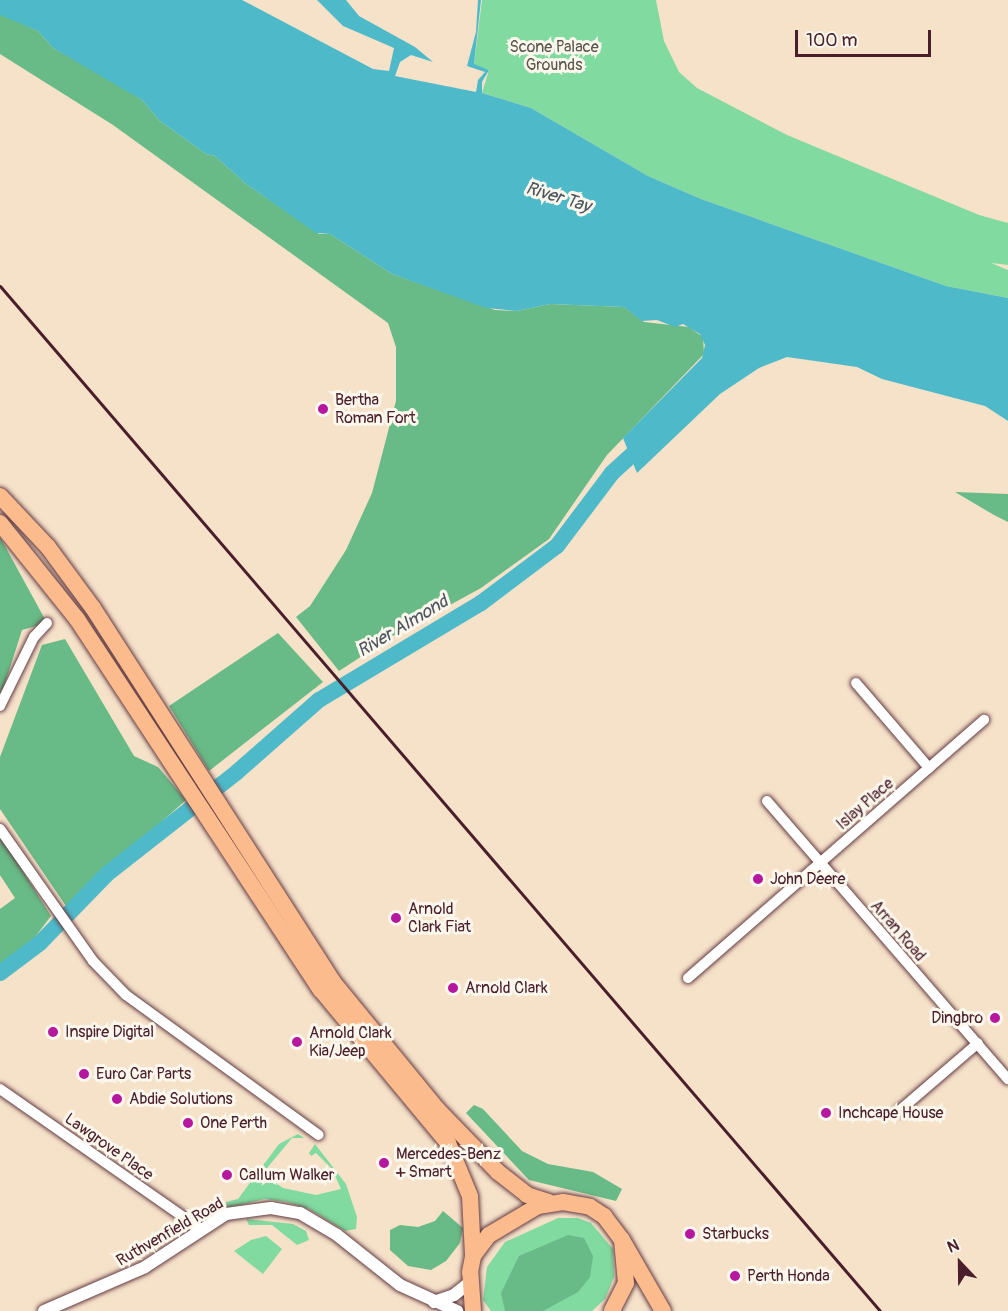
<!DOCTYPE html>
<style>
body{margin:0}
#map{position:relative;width:1008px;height:1311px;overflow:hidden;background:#f6e1c9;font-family:Pangolin,sans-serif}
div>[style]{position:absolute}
.green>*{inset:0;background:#81da9f}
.forest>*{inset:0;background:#68ba86}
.water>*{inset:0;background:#4ebac9}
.river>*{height:16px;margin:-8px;padding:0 8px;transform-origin:8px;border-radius:8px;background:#4ebac9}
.roads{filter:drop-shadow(0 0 2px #643c43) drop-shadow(0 0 2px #643c43)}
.minor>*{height:10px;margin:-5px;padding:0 5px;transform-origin:5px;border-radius:5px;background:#fff}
.tertiary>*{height:12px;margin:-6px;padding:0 6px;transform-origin:6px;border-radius:6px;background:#fff}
.primary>*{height:16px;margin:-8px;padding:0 8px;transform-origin:8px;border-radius:8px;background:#fbbb8d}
.trunk>*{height:16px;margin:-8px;padding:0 8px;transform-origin:8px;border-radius:8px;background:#fbbb8d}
.rail>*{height:3px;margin:-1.5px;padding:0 1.5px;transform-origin:1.5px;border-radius:1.5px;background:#4a1f2b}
.dots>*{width:16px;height:16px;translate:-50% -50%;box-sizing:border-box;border:3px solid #fbf7ec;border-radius:50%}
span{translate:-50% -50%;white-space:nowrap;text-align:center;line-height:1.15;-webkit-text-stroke:6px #fbf7ec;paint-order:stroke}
.park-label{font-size:16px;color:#5a574e}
.poi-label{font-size:16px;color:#4a1f2b}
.left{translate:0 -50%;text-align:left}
.right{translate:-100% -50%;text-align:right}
.street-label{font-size:16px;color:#4a1f2b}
.water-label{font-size:18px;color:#4b5562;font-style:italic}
.north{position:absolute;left:930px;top:1233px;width:60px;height:60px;-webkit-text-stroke:4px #fbf7ec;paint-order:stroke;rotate:338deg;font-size:16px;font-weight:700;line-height:24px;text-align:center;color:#4a1f2b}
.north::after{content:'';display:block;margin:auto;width:21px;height:27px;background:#4a1f2b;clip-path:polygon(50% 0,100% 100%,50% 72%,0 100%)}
.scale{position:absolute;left:795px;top:30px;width:136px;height:27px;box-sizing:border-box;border:3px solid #4a1f2b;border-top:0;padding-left:8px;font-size:18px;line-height:21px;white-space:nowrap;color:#4a1f2b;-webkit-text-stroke:4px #fbf7ec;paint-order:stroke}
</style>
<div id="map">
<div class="green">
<i style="clip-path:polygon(482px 0,656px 0,664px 41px,679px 72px,697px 88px,787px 135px,979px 215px,1008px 223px,1008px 265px,991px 263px,1008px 270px,1008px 298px,946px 286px,701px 199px,648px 176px,531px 108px,482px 93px,489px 70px,474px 65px)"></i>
<i style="clip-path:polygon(298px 1134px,304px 1138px,292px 1138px,262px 1174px,283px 1188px,316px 1195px,341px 1189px,332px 1169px,316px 1153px,311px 1156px,309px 1153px,315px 1144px,346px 1184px,357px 1217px,356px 1229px,345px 1231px,309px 1209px,286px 1202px,265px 1199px,227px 1208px,226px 1202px,238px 1199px,279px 1144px)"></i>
<i style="clip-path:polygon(558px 1218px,578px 1218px,591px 1223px,613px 1249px,614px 1277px,605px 1299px,592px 1311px,491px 1311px,483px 1300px,487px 1267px,505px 1242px)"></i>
<i style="clip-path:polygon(246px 1219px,293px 1224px,306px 1231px,309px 1240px,297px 1245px,272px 1225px,249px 1225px)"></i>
<i style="clip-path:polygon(266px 1236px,282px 1249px,263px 1274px,234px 1251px,251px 1240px)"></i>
</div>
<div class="forest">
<i style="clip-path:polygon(0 14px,38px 31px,53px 48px,112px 80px,142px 100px,160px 121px,206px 154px,215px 156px,246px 184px,319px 234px,330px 234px,392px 274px,495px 310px,517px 311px,550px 304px,624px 307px,644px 322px,689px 327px,703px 337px,704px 354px,607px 455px,549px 539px,481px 588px,393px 636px,339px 671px,296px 617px,310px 606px,346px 550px,372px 493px,396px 401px,396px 347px,388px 323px,113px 125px,0 54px)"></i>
<i style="clip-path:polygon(955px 492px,1008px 494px,1008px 522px,994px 515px)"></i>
<i style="clip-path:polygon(0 537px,47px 623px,22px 630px,0 699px)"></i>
<i style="clip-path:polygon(278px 633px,323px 682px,209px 771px,169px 706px)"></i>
<i style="clip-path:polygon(65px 639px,134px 756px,158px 767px,186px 800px,66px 906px,0 809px,0 757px,42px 645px)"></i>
<i style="clip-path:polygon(0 835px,51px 916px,29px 945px,0 965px,0 909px,15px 898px,0 875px)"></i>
<i style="clip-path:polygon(474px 1105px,483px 1109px,522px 1151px,548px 1164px,593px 1172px,622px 1189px,616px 1201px,529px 1180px,466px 1113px)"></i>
<i style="clip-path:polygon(443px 1211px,463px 1228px,460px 1243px,446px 1261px,431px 1270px,408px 1266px,390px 1250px,390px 1230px,400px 1225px,418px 1227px,435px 1221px)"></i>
<i style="clip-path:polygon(568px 1235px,584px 1238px,593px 1256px,590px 1277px,578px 1292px,543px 1311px,505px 1311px,501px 1293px,519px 1256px)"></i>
</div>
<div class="water">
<i style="clip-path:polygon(0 0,242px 0,373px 69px,389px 71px,394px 48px,343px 26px,317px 0,346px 0,359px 16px,415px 47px,433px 62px,411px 55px,400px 62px,395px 76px,476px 92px,478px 80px,485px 72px,467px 66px,476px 32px,478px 0,481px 0,474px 64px,489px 70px,482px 82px,482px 93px,531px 108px,648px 176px,701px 199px,946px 286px,1008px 298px,1008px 421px,985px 406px,882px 379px,857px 367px,787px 357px,759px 368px,720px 394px,637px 473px,623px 438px,702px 358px,705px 345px,700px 334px,683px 324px,675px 327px,657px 320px,642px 321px,624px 307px,550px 304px,517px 311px,486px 308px,392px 274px,330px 234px,316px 233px,246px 184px,215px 156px,206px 154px,160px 121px,142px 100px,53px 48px,38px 31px,0 15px)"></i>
</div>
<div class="river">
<i style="left:0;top:973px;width:50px;rotate:-36.9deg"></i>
<i style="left:40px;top:943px;width:96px;rotate:-45.8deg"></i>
<i style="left:107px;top:874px;width:165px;rotate:-38.1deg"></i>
<i style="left:237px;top:772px;width:109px;rotate:-41.3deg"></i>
<i style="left:319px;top:700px;width:189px;rotate:-30.9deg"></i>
<i style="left:481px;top:603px;width:95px;rotate:-36.9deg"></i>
<i style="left:557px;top:546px;width:91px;rotate:-53deg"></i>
<i style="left:612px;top:473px;width:46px;rotate:-42.4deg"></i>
</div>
<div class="roads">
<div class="minor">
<i style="left:856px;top:683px;width:112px;rotate:49.3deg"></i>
<i style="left:0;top:706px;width:77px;rotate:-63.8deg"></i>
<i style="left:34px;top:637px;width:19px;rotate:-47deg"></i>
<i style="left:767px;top:801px;width:368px;rotate:49.1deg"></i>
<i style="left:0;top:829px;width:161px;rotate:54.8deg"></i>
<i style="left:93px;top:961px;width:47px;rotate:45.9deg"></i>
<i style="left:126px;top:995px;width:238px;rotate:36deg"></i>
<i style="left:688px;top:978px;width:393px;rotate:-41.1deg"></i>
<i style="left:0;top:1089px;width:245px;rotate:34.9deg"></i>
<i style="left:899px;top:1111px;width:104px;rotate:-40.7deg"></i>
</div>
<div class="tertiary">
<i style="left:434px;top:1302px;width:21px;rotate:-19deg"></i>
<i style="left:454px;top:1295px;width:19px;rotate:-39deg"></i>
<i style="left:44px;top:1311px;width:110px;rotate:-23.5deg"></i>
<i style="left:145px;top:1267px;width:97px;rotate:-33.2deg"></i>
<i style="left:226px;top:1214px;width:45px;rotate:-7.6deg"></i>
<i style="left:271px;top:1208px;width:29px;rotate:10deg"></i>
<i style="left:300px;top:1213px;width:43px;rotate:30.7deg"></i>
<i style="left:337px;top:1235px;width:80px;rotate:38.4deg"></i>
<i style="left:400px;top:1285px;width:63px;rotate:24.5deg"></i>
</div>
<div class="primary">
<i style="left:622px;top:1240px;width:82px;rotate:60deg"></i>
</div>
<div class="trunk">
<i style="left:0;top:496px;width:70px;rotate:46.7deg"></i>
<i style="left:48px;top:547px;width:76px;rotate:53.6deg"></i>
<i style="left:93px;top:608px;width:444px;rotate:57.3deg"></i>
<i style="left:333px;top:982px;width:164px;rotate:50.7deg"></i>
<i style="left:437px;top:1109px;width:88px;rotate:45.9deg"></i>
<i style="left:498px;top:1172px;width:37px;rotate:38deg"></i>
<i style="left:527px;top:1195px;width:23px;rotate:18deg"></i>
<i style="left:0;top:523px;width:123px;rotate:51.3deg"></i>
<i style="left:77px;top:619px;width:444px;rotate:56.7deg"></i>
<i style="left:321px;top:990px;width:199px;rotate:50.3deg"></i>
<i style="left:448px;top:1143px;width:57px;rotate:67.5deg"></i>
<i style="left:470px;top:1196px;width:60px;rotate:87.1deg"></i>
<i style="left:473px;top:1311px;width:39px;rotate:-94deg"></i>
<i style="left:470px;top:1272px;width:16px;rotate:-79deg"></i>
<i style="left:473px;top:1256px;width:26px;rotate:-53deg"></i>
<i style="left:489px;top:1235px;width:57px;rotate:-30.6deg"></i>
<i style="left:538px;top:1206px;width:25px;rotate:-9deg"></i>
<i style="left:563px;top:1202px;width:27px;rotate:10deg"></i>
<i style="left:590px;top:1207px;width:17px;rotate:33deg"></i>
<i style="left:604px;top:1216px;width:30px;rotate:53deg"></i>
<i style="left:622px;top:1240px;width:43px;rotate:84.7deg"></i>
<i style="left:626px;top:1283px;width:31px;rotate:117deg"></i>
</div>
</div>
<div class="rail">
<i style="left:0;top:286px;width:1351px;rotate:49.35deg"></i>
</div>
<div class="dots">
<i style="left:323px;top:409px;background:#b5179e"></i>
<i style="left:758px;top:879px;background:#b5179e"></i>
<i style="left:396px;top:918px;background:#b5179e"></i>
<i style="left:453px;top:988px;background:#b5179e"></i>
<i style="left:995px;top:1018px;background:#b5179e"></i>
<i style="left:53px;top:1032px;background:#b5179e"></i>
<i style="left:297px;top:1042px;background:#b5179e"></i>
<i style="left:84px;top:1074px;background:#b5179e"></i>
<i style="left:117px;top:1099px;background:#b5179e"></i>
<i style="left:826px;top:1113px;background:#b5179e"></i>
<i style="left:188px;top:1123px;background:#b5179e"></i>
<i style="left:384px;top:1163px;background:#b5179e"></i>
<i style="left:227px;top:1175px;background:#b5179e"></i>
<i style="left:690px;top:1234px;background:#b5179e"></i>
<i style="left:735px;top:1276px;background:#b5179e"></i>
</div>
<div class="park-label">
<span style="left:554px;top:56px">Scone Palace<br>Grounds</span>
</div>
<div class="poi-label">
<span class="left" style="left:335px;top:409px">Bertha<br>Roman Fort</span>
<span class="left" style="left:770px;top:879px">John Deere</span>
<span class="left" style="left:408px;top:918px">Arnold<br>Clark Fiat</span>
<span class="left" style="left:465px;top:988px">Arnold Clark</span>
<span class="right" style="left:983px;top:1018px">Dingbro</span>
<span class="left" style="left:65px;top:1032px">Inspire Digital</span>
<span class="left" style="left:309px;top:1042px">Arnold Clark<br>Kia/Jeep</span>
<span class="left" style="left:96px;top:1074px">Euro Car Parts</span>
<span class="left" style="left:129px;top:1099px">Abdie Solutions</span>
<span class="left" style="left:838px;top:1113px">Inchcape House</span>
<span class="left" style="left:200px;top:1123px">One Perth</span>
<span class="left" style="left:396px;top:1163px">Mercedes-Benz<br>+ Smart</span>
<span class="left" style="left:239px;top:1175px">Callum Walker</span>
<span class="left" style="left:702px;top:1234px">Starbucks</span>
<span class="left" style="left:747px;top:1276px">Perth Honda</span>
</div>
<div class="street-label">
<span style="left:865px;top:804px;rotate:-41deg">Islay Place</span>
<span style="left:898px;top:931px;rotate:49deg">Arran Road</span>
<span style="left:109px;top:1147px;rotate:35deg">Lawgrove Place</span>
<span style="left:170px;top:1232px;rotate:-30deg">Ruthvenfield Road</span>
</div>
<div class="water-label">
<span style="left:558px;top:198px;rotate:17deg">River Tay</span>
<span style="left:403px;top:627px;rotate:-31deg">River Almond</span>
</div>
<div class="north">N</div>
<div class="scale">100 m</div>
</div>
